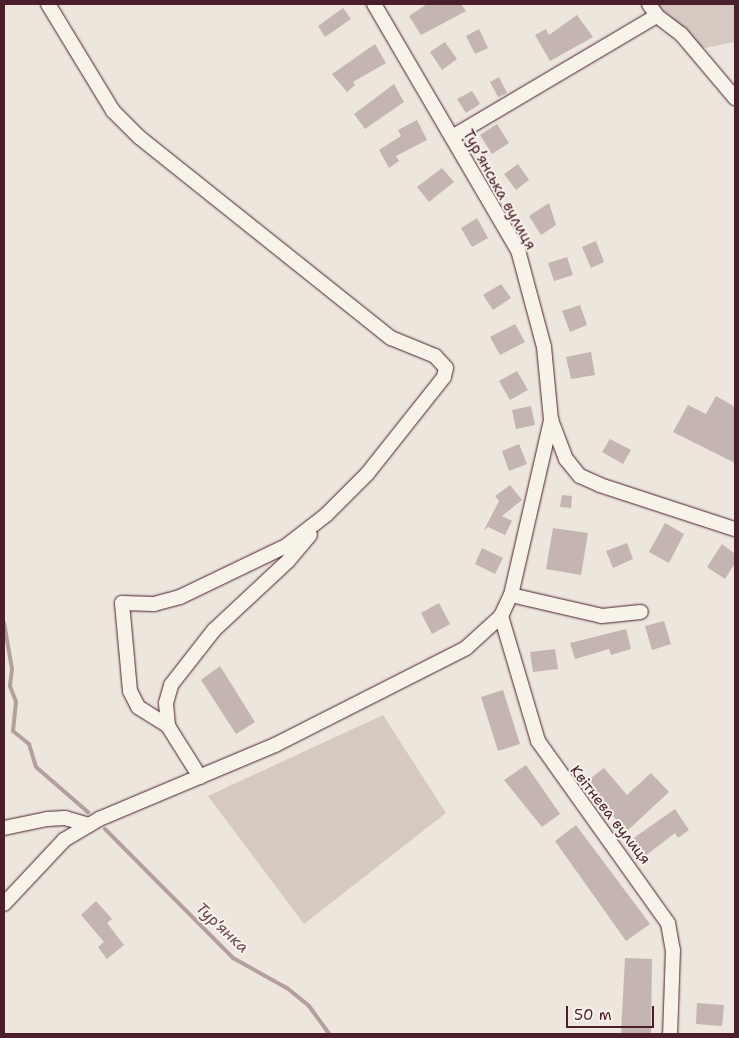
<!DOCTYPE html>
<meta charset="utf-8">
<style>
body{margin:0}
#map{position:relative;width:739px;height:1038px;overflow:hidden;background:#ece6dd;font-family:"Shantell Sans",sans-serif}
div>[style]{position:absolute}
.green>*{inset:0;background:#d5c9c2}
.stream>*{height:4px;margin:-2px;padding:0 2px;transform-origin:2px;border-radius:2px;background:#b39f9d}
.building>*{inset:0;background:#c4b5b0}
.roads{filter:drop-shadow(0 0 1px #4a1f2b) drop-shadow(0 0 1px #4a1f2b)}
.minor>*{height:14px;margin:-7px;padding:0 7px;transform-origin:7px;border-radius:7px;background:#f7f3e8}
span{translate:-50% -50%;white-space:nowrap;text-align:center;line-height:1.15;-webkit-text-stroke:4px #f7f3e8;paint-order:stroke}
.street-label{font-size:15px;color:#4a1f2b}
.water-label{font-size:16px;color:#6f4c53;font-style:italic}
.frame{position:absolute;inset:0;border:5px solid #4a1f2b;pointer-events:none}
.scale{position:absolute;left:566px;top:1006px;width:88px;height:22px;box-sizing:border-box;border:2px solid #4a1f2b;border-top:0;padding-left:6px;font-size:15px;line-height:18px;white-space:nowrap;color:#4a1f2b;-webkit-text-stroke:4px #f7f3e8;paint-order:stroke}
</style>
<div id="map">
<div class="green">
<i style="clip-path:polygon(651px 4px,735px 4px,735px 42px,699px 49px)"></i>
<i style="clip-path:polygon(383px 715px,446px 813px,304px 924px,208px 796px)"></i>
</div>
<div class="stream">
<i style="left:4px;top:623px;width:47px;rotate:80.1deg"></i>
<i style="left:12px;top:669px;width:17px;rotate:97deg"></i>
<i style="left:10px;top:686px;width:17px;rotate:69deg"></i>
<i style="left:16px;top:702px;width:29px;rotate:96deg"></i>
<i style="left:13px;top:731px;width:21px;rotate:39deg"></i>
<i style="left:29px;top:744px;width:24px;rotate:73deg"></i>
<i style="left:36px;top:767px;width:69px;rotate:40.9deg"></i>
<i style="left:105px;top:829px;width:182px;rotate:45.2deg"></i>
<i style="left:233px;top:958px;width:62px;rotate:29.1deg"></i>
<i style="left:287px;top:988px;width:28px;rotate:39deg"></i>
<i style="left:309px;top:1006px;width:34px;rotate:54deg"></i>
</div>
<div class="building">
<i style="clip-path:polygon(427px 4px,461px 4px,466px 11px,421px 35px,409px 16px)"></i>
<i style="clip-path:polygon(343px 8px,351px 19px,325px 37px,318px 26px)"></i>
<i style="clip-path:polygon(577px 15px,593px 37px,550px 61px,535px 35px,546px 29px,549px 35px)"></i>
<i style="clip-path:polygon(479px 29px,488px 48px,475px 54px,466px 36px)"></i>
<i style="clip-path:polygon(445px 42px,457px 59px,442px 70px,430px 52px)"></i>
<i style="clip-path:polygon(375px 44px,386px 63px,353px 82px,355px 85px,347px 92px,332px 74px)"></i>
<i style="clip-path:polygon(499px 77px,507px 93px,498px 97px,490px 82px)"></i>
<i style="clip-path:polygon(394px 84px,404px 102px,365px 129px,354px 114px)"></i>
<i style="clip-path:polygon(472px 91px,480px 104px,466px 113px,457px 99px)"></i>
<i style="clip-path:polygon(417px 120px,427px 140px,396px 156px,399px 161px,389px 168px,379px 150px,401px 136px,398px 130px)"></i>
<i style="clip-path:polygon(497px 124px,509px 143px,492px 154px,480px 135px)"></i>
<i style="clip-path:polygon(518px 164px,529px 180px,516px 190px,504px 174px)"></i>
<i style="clip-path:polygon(442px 168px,454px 182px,429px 202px,417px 187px)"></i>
<i style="clip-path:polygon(549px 203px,556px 225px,541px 235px,529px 216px)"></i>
<i style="clip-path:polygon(477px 218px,488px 238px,472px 247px,461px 228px)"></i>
<i style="clip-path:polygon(596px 241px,604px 262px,591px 268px,582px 247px)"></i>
<i style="clip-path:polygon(567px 257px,573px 275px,554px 281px,548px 263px)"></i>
<i style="clip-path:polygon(501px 284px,511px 298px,493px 310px,483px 295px)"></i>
<i style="clip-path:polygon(580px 305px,587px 325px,570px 332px,562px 311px)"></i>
<i style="clip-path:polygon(515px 324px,525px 342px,500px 355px,490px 337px)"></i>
<i style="clip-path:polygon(591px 352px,595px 375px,571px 379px,566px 357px)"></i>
<i style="clip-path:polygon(517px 371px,528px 390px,510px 400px,499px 381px)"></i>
<i style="clip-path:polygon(716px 396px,735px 407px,735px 463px,673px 432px,688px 405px,706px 414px)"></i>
<i style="clip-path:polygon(531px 406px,535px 425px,516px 429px,512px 410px)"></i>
<i style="clip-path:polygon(610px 439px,631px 450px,623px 464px,602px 452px)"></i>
<i style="clip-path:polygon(519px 444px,527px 464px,509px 471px,502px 451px)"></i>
<i style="clip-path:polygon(510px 485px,522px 500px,502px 516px,512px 521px,505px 535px,488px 527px,484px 530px,499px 501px,495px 496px)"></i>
<i style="clip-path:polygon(562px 495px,572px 496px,571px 508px,560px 507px)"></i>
<i style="clip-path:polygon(665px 523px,684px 534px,669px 563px,649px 552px)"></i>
<i style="clip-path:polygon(553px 528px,588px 533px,581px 575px,546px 569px)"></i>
<i style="clip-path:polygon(627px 543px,633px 559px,613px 568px,606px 551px)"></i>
<i style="clip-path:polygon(722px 544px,735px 554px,735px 563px,725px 579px,707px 567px)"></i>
<i style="clip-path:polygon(482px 548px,503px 558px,495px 574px,475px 564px)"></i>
<i style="clip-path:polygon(439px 603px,450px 624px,432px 634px,421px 613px)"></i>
<i style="clip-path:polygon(664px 621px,671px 644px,652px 650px,645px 626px)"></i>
<i style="clip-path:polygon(626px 629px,631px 649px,611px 655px,609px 649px,575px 659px,570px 643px)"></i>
<i style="clip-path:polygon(555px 649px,558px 669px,533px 672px,530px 652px)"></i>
<i style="clip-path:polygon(220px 666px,255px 722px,236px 734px,201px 680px)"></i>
<i style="clip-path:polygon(503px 690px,520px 744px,498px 751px,481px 697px)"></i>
<i style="clip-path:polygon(526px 765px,560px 814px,542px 827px,504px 780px)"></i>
<i style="clip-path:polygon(604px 768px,627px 795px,651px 773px,669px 792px,626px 832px,586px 782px)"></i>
<i style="clip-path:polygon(675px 809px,689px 830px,678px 838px,675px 833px,641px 859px,628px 842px)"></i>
<i style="clip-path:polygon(576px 825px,650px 924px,626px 941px,555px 841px)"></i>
<i style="clip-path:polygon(96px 901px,112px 919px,107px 923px,124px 945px,107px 959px,98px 947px,104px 942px,81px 915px)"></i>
<i style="clip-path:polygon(625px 958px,652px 959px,651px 1034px,621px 1034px)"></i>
<i style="clip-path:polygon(697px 1003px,724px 1005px,722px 1026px,696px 1024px)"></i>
</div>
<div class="roads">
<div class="minor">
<i style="left:48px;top:4px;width:125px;rotate:58.7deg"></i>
<i style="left:113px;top:111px;width:37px;rotate:45deg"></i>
<i style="left:139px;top:137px;width:322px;rotate:38.6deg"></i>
<i style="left:391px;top:338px;width:48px;rotate:22.2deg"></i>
<i style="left:435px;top:356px;width:16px;rotate:47deg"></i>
<i style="left:446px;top:368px;width:9px;rotate:103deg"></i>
<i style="left:444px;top:377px;width:124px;rotate:128.4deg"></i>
<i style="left:367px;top:474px;width:58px;rotate:135deg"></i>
<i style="left:326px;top:515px;width:51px;rotate:142.2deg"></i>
<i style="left:286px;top:546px;width:118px;rotate:154.3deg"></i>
<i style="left:180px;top:597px;width:27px;rotate:165deg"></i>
<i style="left:154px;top:604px;width:32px;rotate:-178deg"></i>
<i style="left:122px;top:603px;width:88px;rotate:84.8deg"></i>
<i style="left:130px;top:691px;width:18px;rotate:63deg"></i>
<i style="left:138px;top:707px;width:36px;rotate:32deg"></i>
<i style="left:374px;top:4px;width:285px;rotate:59.7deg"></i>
<i style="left:518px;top:250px;width:100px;rotate:75deg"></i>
<i style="left:544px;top:347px;width:73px;rotate:84.5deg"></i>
<i style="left:551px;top:420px;width:42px;rotate:69deg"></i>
<i style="left:566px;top:459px;width:22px;rotate:51deg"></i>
<i style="left:580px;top:476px;width:22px;rotate:24deg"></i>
<i style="left:600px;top:485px;width:142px;rotate:18.1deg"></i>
<i style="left:649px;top:4px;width:14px;rotate:56deg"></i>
<i style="left:657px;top:16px;width:30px;rotate:37deg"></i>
<i style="left:681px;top:34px;width:84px;rotate:49.8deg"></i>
<i style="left:452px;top:137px;width:238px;rotate:-30.6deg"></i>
<i style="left:511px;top:595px;width:93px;rotate:13deg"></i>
<i style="left:602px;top:616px;width:39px;rotate:-6deg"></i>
<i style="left:501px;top:616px;width:130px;rotate:73.5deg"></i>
<i style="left:538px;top:741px;width:224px;rotate:54.5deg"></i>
<i style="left:668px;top:923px;width:27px;rotate:80deg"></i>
<i style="left:673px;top:950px;width:84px;rotate:92deg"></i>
<i style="left:200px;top:777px;width:60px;rotate:-122.1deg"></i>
<i style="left:168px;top:726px;width:23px;rotate:-95deg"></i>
<i style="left:166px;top:703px;width:19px;rotate:-74deg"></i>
<i style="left:171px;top:685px;width:70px;rotate:-52deg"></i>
<i style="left:214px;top:630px;width:101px;rotate:-43deg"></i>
<i style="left:288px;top:561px;width:34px;rotate:-50deg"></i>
<i style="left:4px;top:828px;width:44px;rotate:-11.8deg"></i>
<i style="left:47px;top:819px;width:18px;rotate:-3deg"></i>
<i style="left:65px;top:818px;width:25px;rotate:16deg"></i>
<i style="left:4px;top:904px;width:88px;rotate:-46.8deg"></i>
<i style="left:64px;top:840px;width:41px;rotate:-31deg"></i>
<i style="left:99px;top:819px;width:191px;rotate:-22.8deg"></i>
<i style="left:275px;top:745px;width:214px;rotate:-26.9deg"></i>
<i style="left:466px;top:648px;width:47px;rotate:-42.4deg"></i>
<i style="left:501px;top:616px;width:23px;rotate:-65deg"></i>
<i style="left:511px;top:595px;width:180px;rotate:-77.1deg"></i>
</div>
</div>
<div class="street-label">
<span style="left:499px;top:190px;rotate:61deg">Турʼянська вулиця</span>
<span style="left:610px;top:815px;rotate:52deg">Квітнева вулиця</span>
</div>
<div class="water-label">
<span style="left:222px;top:928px;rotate:43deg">Тур'янка</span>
</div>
<div class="frame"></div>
<div class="scale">50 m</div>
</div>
